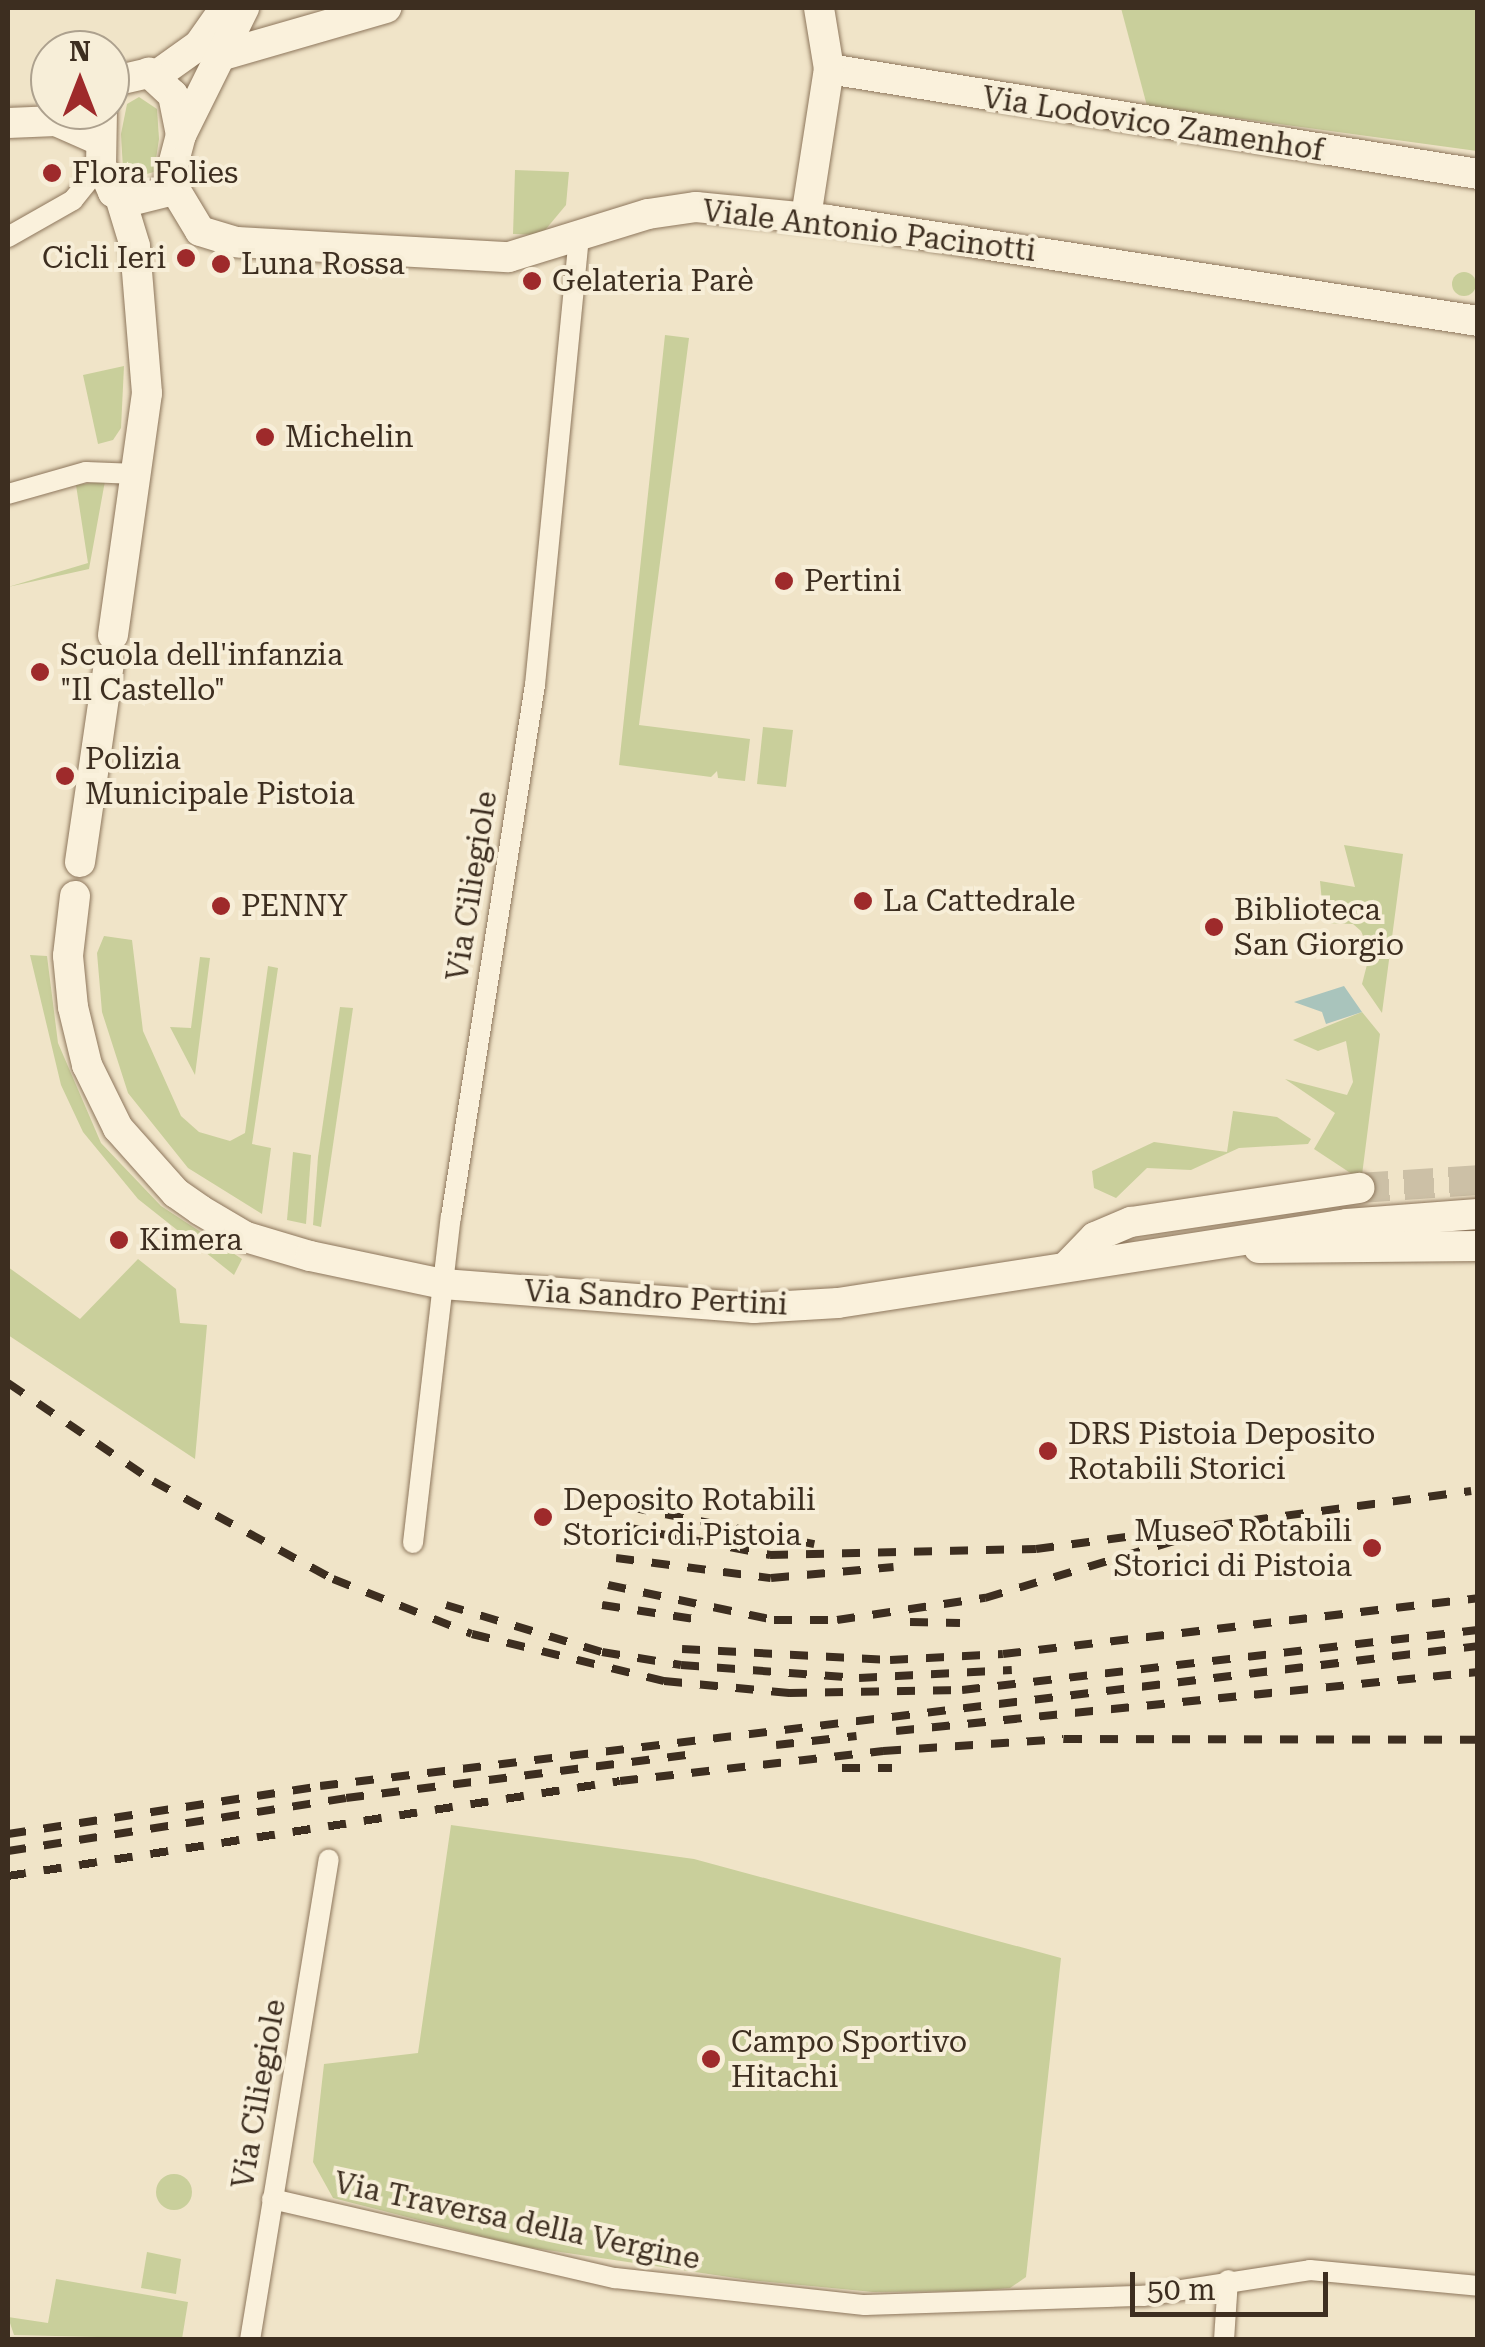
<!DOCTYPE html>
<meta charset="utf-8">
<style>
body{margin:0}
#map{position:relative;width:1485px;height:2347px;overflow:hidden;background:#f0e4c8;font-family:"Roboto Serif",serif}
div>[style]{position:absolute}
.green>*{inset:0;background:#c9cf9b}
.round{border-radius:50%}
.water>*{inset:0;background:#a9c4bc}
.secondary-tunnel>*{height:30px;margin-top:-15px;transform-origin:0;background:repeating-linear-gradient(90deg,#ccc0a6 0 30px,transparent 0 45px)}
.roads{filter:drop-shadow(0 0 2px #8d765c) drop-shadow(0 0 2px #8d765c)}
.street>*{height:20px;margin:-10px;padding:0 10px;transform-origin:10px;border-radius:10px;background:#faf1dc}
.secondary>*{height:30px;margin:-15px;padding:0 15px;transform-origin:15px;border-radius:15px;background:#faf1dc}
.rail>*{height:8px;margin-top:-4px;transform-origin:0;background:repeating-linear-gradient(90deg,#3d2e20 0 18px,transparent 0 36px)}
.dots>*{width:28px;height:28px;translate:-50% -50%;box-sizing:border-box;border:5px solid #f7eed8;border-radius:50%}
span{translate:-50% -50%;white-space:nowrap;text-align:center;line-height:1.15;-webkit-text-stroke:8px #f7eed8;paint-order:stroke}
.street-label{font-size:30px;color:#3d2e20}
.poi-label{font-size:30px;color:#3d2e20}
.left{translate:0 -50%;text-align:left}
.right{translate:-100% -50%;text-align:right}
.frame{position:absolute;inset:0;border:10px solid #3d2e20;pointer-events:none}
.north{position:absolute;left:30px;top:30px;width:100px;height:100px;box-sizing:border-box;background:#f7eed8;border:2px solid #ada18e;border-radius:50%;rotate:0deg;font-size:28px;font-weight:700;line-height:40px;text-align:center;color:#3d2e20}
.north::after{content:'';display:block;margin:auto;width:35px;height:45px;background:#9e2a2b;clip-path:polygon(50% 0,100% 100%,50% 72%,0 100%)}
.scale{position:absolute;left:1130px;top:2272px;width:198px;height:45px;box-sizing:border-box;border:5px solid #3d2e20;border-top:0;padding-left:12px;font-size:30px;line-height:35px;white-space:nowrap;color:#3d2e20;-webkit-text-stroke:8px #f7eed8;paint-order:stroke}
</style>
<div id="map">
<div class="green">
<i style="clip-path:polygon(1121px 8px,1477px 8px,1477px 151px,1147px 106px)"></i>
<i style="clip-path:polygon(139px 97px,157px 109px,159px 139px,154px 172px,136px 177px,123px 169px,121px 134px,127px 104px)"></i>
<i style="clip-path:polygon(515px 170px,569px 172px,566px 205px,541px 235px,513px 234px)"></i>
<i class="round" style="left:1452px;top:272px;width:24px;height:24px"></i>
<i style="clip-path:polygon(665px 335px,689px 338px,639px 725px,750px 739px,745px 781px,718px 778px,717px 771px,711px 777px,619px 765px)"></i>
<i style="clip-path:polygon(124px 366px,121px 428px,113px 440px,98px 444px,83px 375px)"></i>
<i style="clip-path:polygon(105px 481px,89px 569px,8px 587px,88px 563px,76px 485px)"></i>
<i style="clip-path:polygon(763px 727px,793px 730px,786px 787px,757px 784px)"></i>
<i style="clip-path:polygon(1344px 845px,1403px 854px,1382px 1013px,1362px 984px,1370px 953px,1361px 931px,1353px 924px,1324px 923px,1320px 881px,1355px 887px)"></i>
<i style="clip-path:polygon(104px 936px,132px 940px,143px 1031px,181px 1116px,199px 1132px,230px 1141px,245px 1133px,268px 966px,278px 968px,252px 1144px,271px 1148px,262px 1214px,188px 1168px,128px 1093px,102px 1012px,97px 953px)"></i>
<i style="clip-path:polygon(30px 955px,47px 956px,58px 1043px,101px 1143px,161px 1206px,242px 1259px,234px 1275px,138px 1199px,83px 1132px,61px 1085px)"></i>
<i style="clip-path:polygon(200px 957px,210px 958px,195px 1075px,170px 1027px,191px 1028px)"></i>
<i style="clip-path:polygon(340px 1007px,353px 1008px,321px 1227px,313px 1225px,318px 1157px)"></i>
<i style="clip-path:polygon(1362px 1012px,1380px 1034px,1362px 1175px,1355px 1176px,1314px 1149px,1335px 1113px,1285px 1079px,1347px 1095px,1353px 1082px,1346px 1041px,1318px 1051px,1293px 1040px)"></i>
<i style="clip-path:polygon(1233px 1111px,1277px 1117px,1311px 1139px,1308px 1144px,1239px 1148px,1191px 1170px,1147px 1168px,1116px 1198px,1094px 1188px,1092px 1171px,1154px 1142px,1227px 1152px)"></i>
<i style="clip-path:polygon(293px 1152px,311px 1155px,306px 1224px,287px 1220px)"></i>
<i style="clip-path:polygon(138px 1259px,176px 1289px,180px 1323px,207px 1325px,195px 1459px,8px 1335px,8px 1267px,80px 1319px)"></i>
<i style="clip-path:polygon(451px 1825px,694px 1859px,1061px 1958px,1026px 2277px,1010px 2288px,977px 2291px,873px 2292px,749px 2280px,520px 2246px,333px 2198px,313px 2162px,324px 2064px,418px 2053px)"></i>
<i class="round" style="left:156px;top:2174px;width:36px;height:36px"></i>
<i style="clip-path:polygon(147px 2252px,181px 2259px,176px 2294px,141px 2288px)"></i>
<i style="clip-path:polygon(56px 2279px,188px 2302px,182px 2339px,14px 2335px,8px 2317px,48px 2323px)"></i>
</div>
<div class="water">
<i style="clip-path:polygon(1344px 986px,1362px 1012px,1326px 1024px,1322px 1012px,1294px 1002px)"></i>
</div>
<div class="secondary-tunnel">
<i style="left:1359px;top:1188px;width:119px;rotate:-3.8deg"></i>
</div>
<div class="roads">
<div class="street">
<i style="left:8px;top:237px;width:75px;rotate:-29.6deg"></i>
<i style="left:73px;top:200px;width:45px;rotate:-51.3deg"></i>
<i style="left:8px;top:494px;width:81px;rotate:-15.8deg"></i>
<i style="left:86px;top:472px;width:51px;rotate:2.2deg"></i>
<i style="left:413px;top:1543px;width:328px;rotate:-83.4deg"></i>
<i style="left:451px;top:1217px;width:539px;rotate:-81.03deg"></i>
<i style="left:535px;top:685px;width:449px;rotate:-84.4deg"></i>
<i style="left:272px;top:2199px;width:352px;rotate:13deg"></i>
<i style="left:615px;top:2278px;width:251px;rotate:6.2deg"></i>
<i style="left:865px;top:2305px;width:278px;rotate:-1.9deg"></i>
<i style="left:1143px;top:2296px;width:169px;rotate:-8.8deg"></i>
<i style="left:1310px;top:2270px;width:169px;rotate:5.4deg"></i>
<i style="left:250px;top:2340px;width:487px;rotate:-80.7deg"></i>
<i style="left:1224px;top:2340px;width:60px;rotate:-86.2deg"></i>
</div>
<div class="secondary">
<i style="left:223px;top:55px;width:170px;rotate:-16.1deg"></i>
<i style="left:829px;top:69px;width:657px;rotate:9.19deg"></i>
<i style="left:157px;top:75px;width:52px;rotate:-35.5deg"></i>
<i style="left:199px;top:45px;width:45px;rotate:-54.9deg"></i>
<i style="left:102px;top:110px;width:55px;rotate:91deg"></i>
<i style="left:101px;top:165px;width:30px;rotate:66deg"></i>
<i style="left:113px;top:192px;width:19px;rotate:28deg"></i>
<i style="left:130px;top:201px;width:37px;rotate:-14deg"></i>
<i style="left:166px;top:192px;width:59px;rotate:-75.3deg"></i>
<i style="left:181px;top:135px;width:41px;rotate:-101.3deg"></i>
<i style="left:173px;top:95px;width:33px;rotate:-137deg"></i>
<i style="left:149px;top:73px;width:40px;rotate:167deg"></i>
<i style="left:8px;top:123px;width:48px;rotate:-2.4deg"></i>
<i style="left:56px;top:121px;width:47px;rotate:23.8deg"></i>
<i style="left:181px;top:135px;width:142px;rotate:-63.6deg"></i>
<i style="left:173px;top:186px;width:52px;rotate:59deg"></i>
<i style="left:200px;top:231px;width:39px;rotate:17deg"></i>
<i style="left:237px;top:242px;width:272px;rotate:3.2deg"></i>
<i style="left:509px;top:257px;width:145px;rotate:-17.2deg"></i>
<i style="left:648px;top:214px;width:49px;rotate:-8.3deg"></i>
<i style="left:696px;top:207px;width:133px;rotate:5.6deg"></i>
<i style="left:828px;top:220px;width:658px;rotate:8.83deg"></i>
<i style="left:806px;top:217px;width:150px;rotate:-81.2deg"></i>
<i style="left:829px;top:69px;width:62px;rotate:-99.3deg"></i>
<i style="left:113px;top:635px;width:244px;rotate:-82deg"></i>
<i style="left:147px;top:393px;width:147px;rotate:-94.7deg"></i>
<i style="left:135px;top:246px;width:51px;rotate:-107deg"></i>
<i style="left:80px;top:862px;width:200px;rotate:-81.7deg"></i>
<i style="left:75px;top:896px;width:60px;rotate:96.7deg"></i>
<i style="left:68px;top:956px;width:51px;rotate:84.4deg"></i>
<i style="left:73px;top:1007px;width:60px;rotate:76.4deg"></i>
<i style="left:87px;top:1065px;width:70px;rotate:63.8deg"></i>
<i style="left:118px;top:1128px;width:87px;rotate:48.3deg"></i>
<i style="left:176px;top:1193px;width:29px;rotate:35deg"></i>
<i style="left:200px;top:1210px;width:53px;rotate:30.4deg"></i>
<i style="left:246px;top:1237px;width:67px;rotate:16.5deg"></i>
<i style="left:310px;top:1256px;width:136px;rotate:11.9deg"></i>
<i style="left:443px;top:1284px;width:312px;rotate:4.4deg"></i>
<i style="left:754px;top:1308px;width:84px;rotate:-3.4deg"></i>
<i style="left:838px;top:1303px;width:515px;rotate:-8.82deg"></i>
<i style="left:1347px;top:1224px;width:131px;rotate:-4.4deg"></i>
<i style="left:1259px;top:1248px;width:219px;rotate:-0.5deg"></i>
<i style="left:1067px;top:1266px;width:40px;rotate:-46deg"></i>
<i style="left:1095px;top:1237px;width:39px;rotate:-23deg"></i>
<i style="left:1131px;top:1222px;width:231px;rotate:-8.5deg"></i>
</div>
</div>
<div class="rail">
<i style="left:8px;top:1383px;width:175px;rotate:34.1deg"></i>
<i style="left:153px;top:1481px;width:205px;rotate:28.6deg"></i>
<i style="left:333px;top:1579px;width:149px;rotate:21.6deg"></i>
<i style="left:472px;top:1634px;width:198px;rotate:13.8deg"></i>
<i style="left:664px;top:1681px;width:126px;rotate:5.5deg"></i>
<i style="left:789px;top:1693px;width:173px;rotate:-1deg"></i>
<i style="left:962px;top:1690px;width:519px;rotate:-6.63deg"></i>
<i style="left:630px;top:1507px;width:188px;rotate:11.4deg"></i>
<i style="left:625px;top:1527px;width:148px;rotate:10.9deg"></i>
<i style="left:770px;top:1555px;width:266px;rotate:-1.3deg"></i>
<i style="left:1036px;top:1549px;width:439px;rotate:-7.6deg"></i>
<i style="left:616px;top:1558px;width:156px;rotate:7.4deg"></i>
<i style="left:771px;top:1578px;width:123px;rotate:-5.1deg"></i>
<i style="left:608px;top:1585px;width:170px;rotate:11.9deg"></i>
<i style="left:774px;top:1620px;width:63px"></i>
<i style="left:837px;top:1620px;width:150px;rotate:-8.5deg"></i>
<i style="left:985px;top:1598px;width:197px;rotate:-16.8deg"></i>
<i style="left:446px;top:1605px;width:163px;rotate:16.8deg"></i>
<i style="left:602px;top:1652px;width:80px;rotate:9.3deg"></i>
<i style="left:681px;top:1665px;width:178px;rotate:4.2deg"></i>
<i style="left:859px;top:1678px;width:153px;rotate:-3deg"></i>
<i style="left:602px;top:1605px;width:100px;rotate:8.6deg"></i>
<i style="left:910px;top:1622px;width:50px;rotate:1.1deg"></i>
<i style="left:682px;top:1649px;width:208px;rotate:3deg"></i>
<i style="left:890px;top:1660px;width:113px;rotate:-3deg"></i>
<i style="left:1003px;top:1654px;width:478px;rotate:-6.7deg"></i>
<i style="left:896px;top:1731px;width:585px;rotate:-5.79deg"></i>
<i style="left:776px;top:1745px;width:81px;rotate:-6.4deg"></i>
<i style="left:842px;top:1768px;width:50px"></i>
<i style="left:8px;top:1834px;width:316px;rotate:-8.7deg"></i>
<i style="left:320px;top:1786px;width:1166px;rotate:-6.89deg"></i>
<i style="left:8px;top:1851px;width:342px;rotate:-8.9deg"></i>
<i style="left:346px;top:1798px;width:349px;rotate:-7.2deg"></i>
<i style="left:8px;top:1876px;width:619px;rotate:-8.82deg"></i>
<i style="left:620px;top:1781px;width:265px;rotate:-6.5deg"></i>
<i style="left:883px;top:1751px;width:181px;rotate:-3.8deg"></i>
<i style="left:1064px;top:1739px;width:414px;rotate:0.1deg"></i>
</div>
<div class="dots">
<i style="left:52px;top:173px;background:#9e2a2b"></i>
<i style="left:186px;top:258px;background:#9e2a2b"></i>
<i style="left:221px;top:264px;background:#9e2a2b"></i>
<i style="left:532px;top:281px;background:#9e2a2b"></i>
<i style="left:265px;top:437px;background:#9e2a2b"></i>
<i style="left:784px;top:581px;background:#9e2a2b"></i>
<i style="left:40px;top:672px;background:#9e2a2b"></i>
<i style="left:65px;top:776px;background:#9e2a2b"></i>
<i style="left:863px;top:901px;background:#9e2a2b"></i>
<i style="left:221px;top:906px;background:#9e2a2b"></i>
<i style="left:1214px;top:927px;background:#9e2a2b"></i>
<i style="left:119px;top:1240px;background:#9e2a2b"></i>
<i style="left:1048px;top:1451px;background:#9e2a2b"></i>
<i style="left:543px;top:1517px;background:#9e2a2b"></i>
<i style="left:1372px;top:1548px;background:#9e2a2b"></i>
<i style="left:711px;top:2059px;background:#9e2a2b"></i>
</div>
<div class="street-label">
<span style="left:1153px;top:124px;rotate:9deg">Via Lodovico Zamenhof</span>
<span style="left:869px;top:231px;rotate:7deg">Viale Antonio Pacinotti</span>
<span style="left:472px;top:886px;rotate:-81deg">Via Ciliegiole</span>
<span style="left:656px;top:1298px;rotate:3deg">Via Sandro Pertini</span>
<span style="left:259px;top:2094px;rotate:-80deg">Via Ciliegiole</span>
<span style="left:517px;top:2221px;rotate:12deg">Via Traversa della Vergine</span>
</div>
<div class="poi-label">
<span class="left" style="left:72px;top:173px">Flora Folies</span>
<span class="right" style="left:166px;top:258px">Cicli Ieri</span>
<span class="left" style="left:241px;top:264px">Luna Rossa</span>
<span class="left" style="left:552px;top:281px">Gelateria Parè</span>
<span class="left" style="left:285px;top:437px">Michelin</span>
<span class="left" style="left:804px;top:581px">Pertini</span>
<span class="left" style="left:60px;top:672px">Scuola dell'infanzia<br>"Il Castello"</span>
<span class="left" style="left:85px;top:776px">Polizia<br>Municipale Pistoia</span>
<span class="left" style="left:883px;top:901px">La Cattedrale</span>
<span class="left" style="left:241px;top:906px">PENNY</span>
<span class="left" style="left:1234px;top:927px">Biblioteca<br>San Giorgio</span>
<span class="left" style="left:139px;top:1240px">Kimera</span>
<span class="left" style="left:1068px;top:1451px">DRS Pistoia Deposito<br>Rotabili Storici</span>
<span class="left" style="left:563px;top:1517px">Deposito Rotabili<br>Storici di Pistoia</span>
<span class="right" style="left:1352px;top:1548px">Museo Rotabili<br>Storici di Pistoia</span>
<span class="left" style="left:731px;top:2059px">Campo Sportivo<br>Hitachi</span>
</div>
<div class="frame"></div>
<div class="north">N</div>
<div class="scale">50 m</div>
</div>
